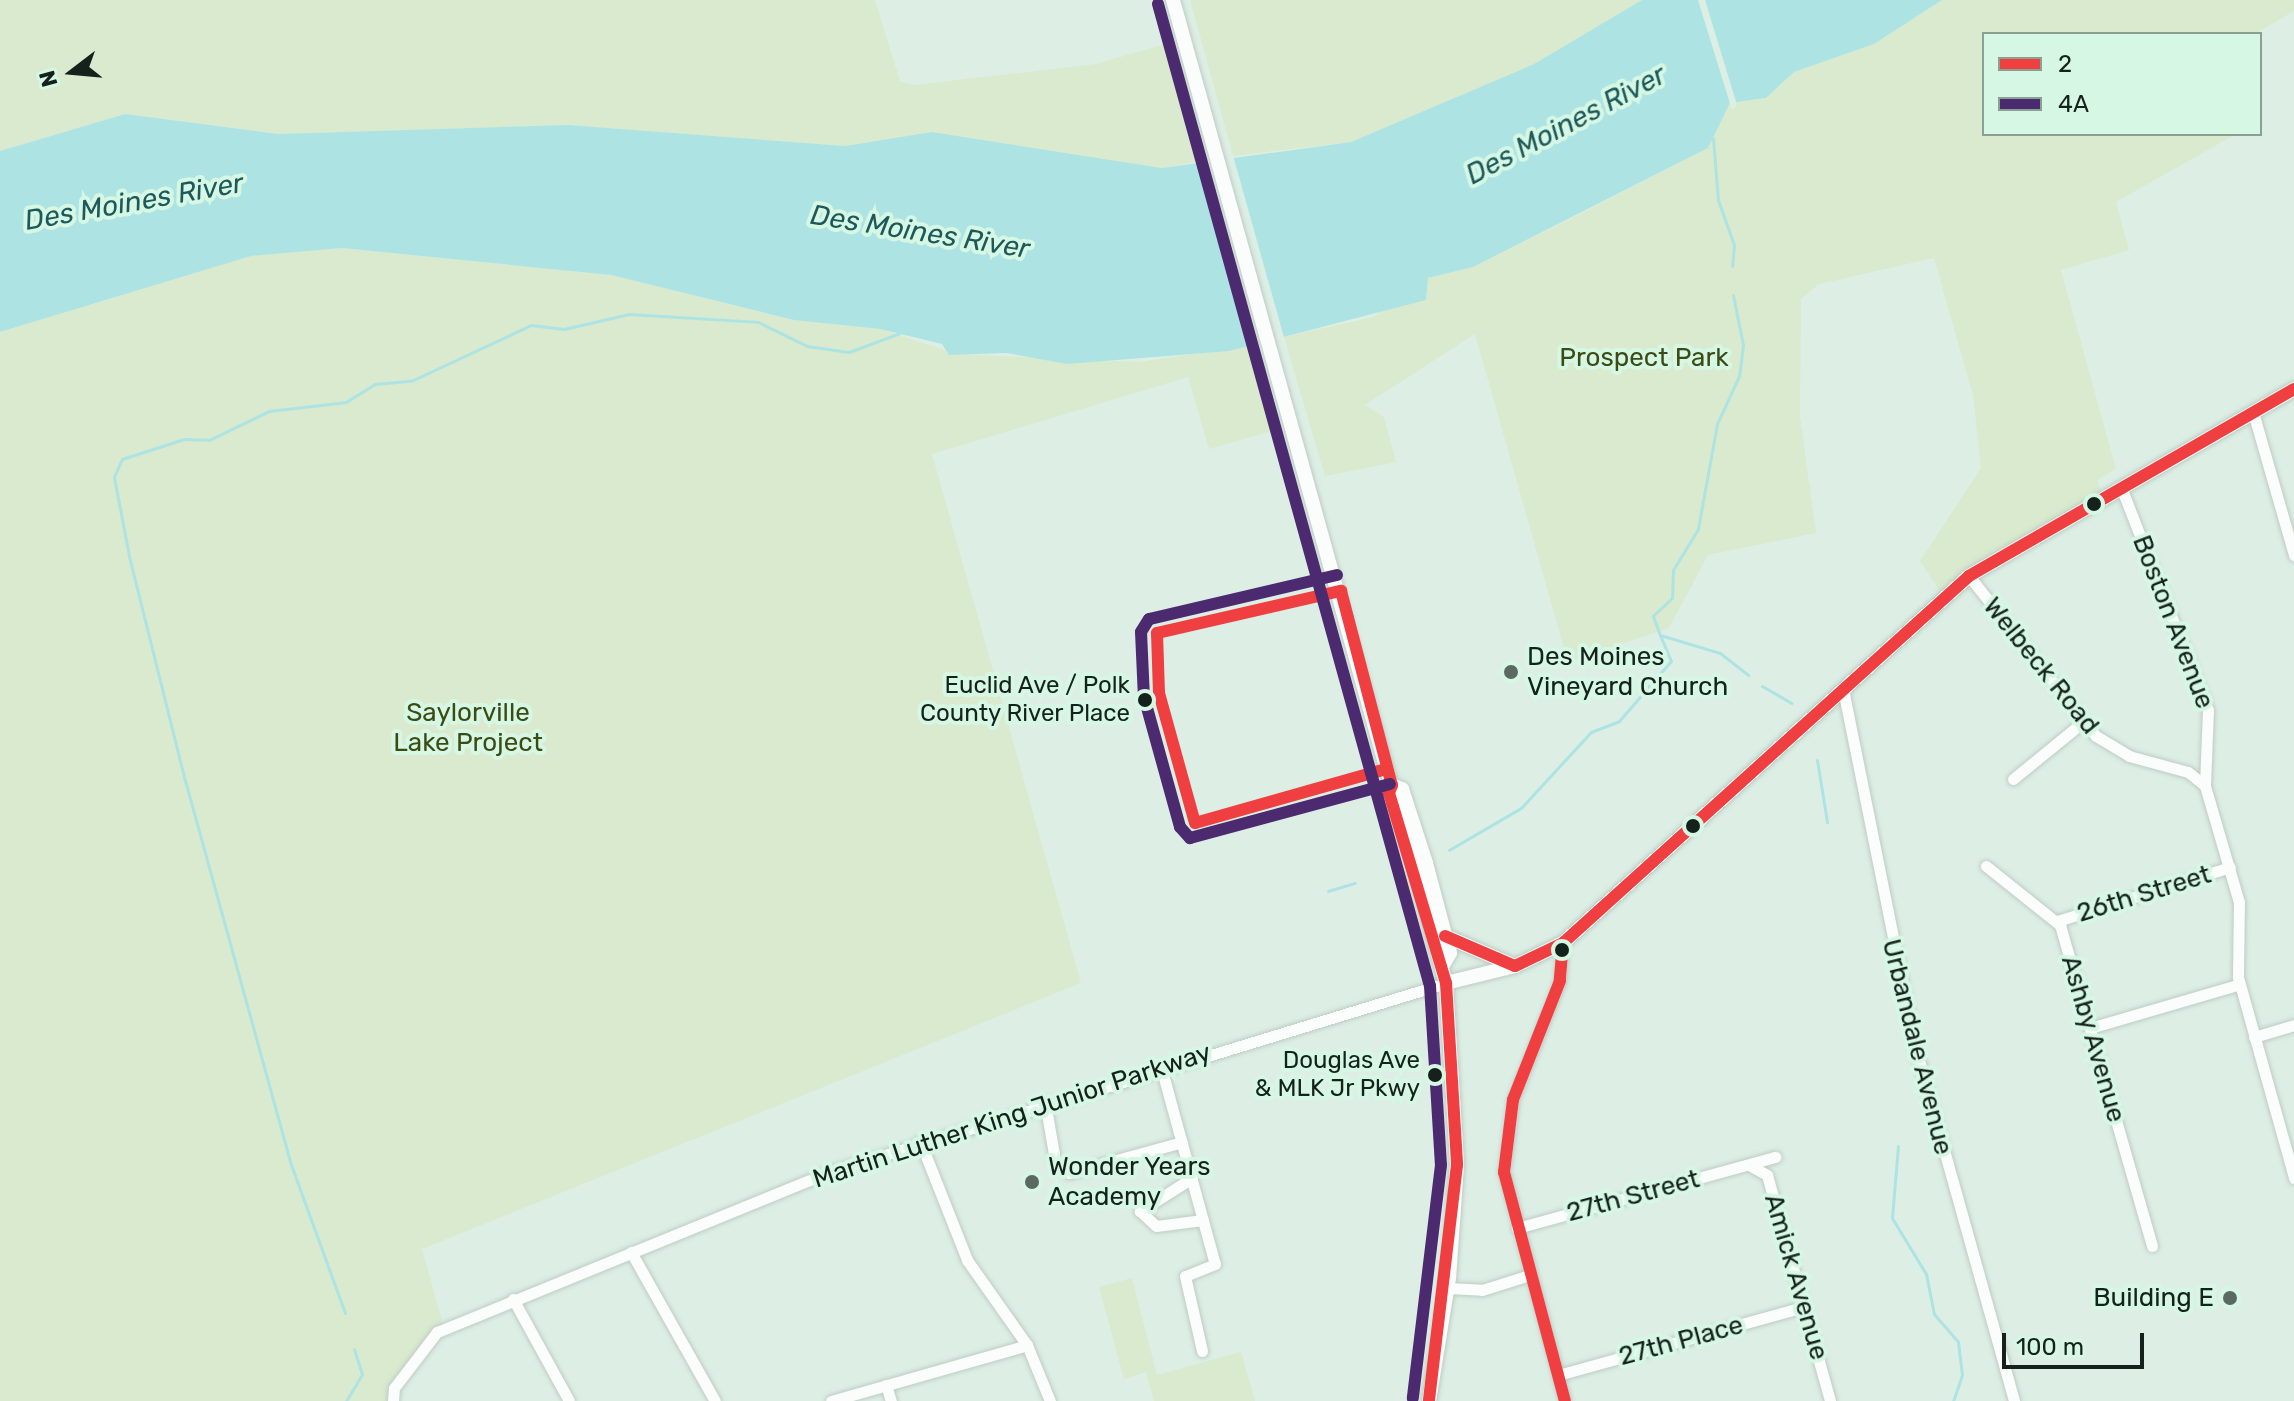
<!DOCTYPE html>
<style>
body{margin:0}
#map{position:relative;width:2294px;height:1401px;overflow:hidden;background:#ddefe5;font-family:Rubik,sans-serif}
div>[style]{position:absolute}
.green>*{inset:0;background:#d9eace}
.water>*{inset:0;background:#ade4e3}
.pier>*{inset:0;background:#ddefe5}
.stream>*{height:3px;margin:-1.5px;padding:0 1.5px;transform-origin:1.5px;border-radius:1.5px;background:#ade4e3}
.roads{filter:drop-shadow(0 0 2px #beccc4) drop-shadow(0 0 2px #beccc4)}
.minor>*{height:11px;margin:-5.5px;padding:0 5.5px;transform-origin:5.5px;border-radius:5.5px;background:#fafdfb}
.major>*{height:14px;margin:-7px;padding:0 7px;transform-origin:7px;border-radius:7px;background:#fafdfb}
.bus-1>*{height:12px;margin:-6px;padding:0 6px;transform-origin:6px;border-radius:6px;background:#ef3f40}
.bus-2>*{height:12px;margin:-6px;padding:0 6px;transform-origin:6px;border-radius:6px;background:#4c2a6f}
.dots>*{width:22px;height:22px;translate:-50% -50%;box-sizing:border-box;border:4px solid #d5f7e4;border-radius:50%}
span{translate:-50% -50%;white-space:nowrap;text-align:center;line-height:1.15;-webkit-text-stroke:8px #d5f7e4;paint-order:stroke}
.bus-label{font-size:24px;color:#15211b}
.right{translate:-100% -50%;text-align:right}
.park-label{font-size:26px;color:#3c4b14}
.street-label{font-size:26px;color:#15211b}
.poi-label{font-size:26px;color:#15211b}
.left{translate:0 -50%;text-align:left}
.water-label{font-size:28px;color:#1d585a;font-style:italic}
.legend{position:absolute;left:1982px;top:32px;width:280px;height:104px;box-sizing:border-box;background:#d5f7e4;border:2px solid #88a194;margin:0;padding:10px 14px;list-style:none;font-size:24px;color:#15211b}
.legend li{display:flex;align-items:center;gap:16px;height:40px}
.legend b{width:40px;border:2px solid #88a194}
.north{position:absolute;left:32px;top:32px;width:80px;height:80px;-webkit-text-stroke:6px #d5f7e4;paint-order:stroke;rotate:254deg;font-size:22px;font-weight:700;line-height:32px;text-align:center;color:#15211b}
.north::after{content:'';display:block;margin:auto;width:28px;height:36px;background:#15211b;clip-path:polygon(50% 0,100% 100%,50% 72%,0 100%)}
.scale{position:absolute;left:2002px;top:1333px;width:142px;height:36px;box-sizing:border-box;border:4px solid #15211b;border-top:0;padding-left:10px;font-size:24px;line-height:28px;white-space:nowrap;color:#15211b;-webkit-text-stroke:6px #d5f7e4;paint-order:stroke}
</style>
<div id="map">
<div class="green">
<i style="clip-path:polygon(0 0,875px 0,900px 81px,913px 85px,1096px 64px,1172px 42px,1201px 161px,1162px 168px,932px 132px,845px 146px,568px 125px,278px 134px,125px 114px,0 151px)"></i>
<i style="clip-path:polygon(1190px 0,1642px 0,1534px 64px,1351px 142px,1233px 156px)"></i>
<i style="clip-path:polygon(1942px 0,2294px 0,2294px 11px,2255px 34px,1984px 34px,1984px 134px,2236px 134px,2116px 202px,2129px 250px,2061px 270px,2116px 469px,2097px 480px,2103px 498px,1943px 596px,1920px 561px,1981px 468px,1973px 395px,1934px 258px,1819px 284px,1801px 299px,1800px 416px,1816px 533px,1708px 555px,1669px 628px,1568px 662px,1475px 334px,1365px 405px,1384px 417px,1396px 462px,1325px 476px,1284px 337px,1373px 317px,1427px 278px,1473px 267px,1582px 213px,1708px 148px,1730px 103px,1766px 98px,1794px 72px,1874px 44px)"></i>
<i style="clip-path:polygon(342px 248px,611px 275px,794px 320px,880px 329px,957px 354px,1139px 362px,1253px 345px,1279px 429px,1209px 449px,1188px 377px,932px 454px,1081px 983px,422px 1249px,444px 1328px,390px 1401px,0 1401px,0 332px,251px 256px)"></i>
<i style="clip-path:polygon(1132px 1278px,1157px 1375px,1241px 1352px,1255px 1401px,1154px 1401px,1146px 1372px,1124px 1379px,1099px 1287px)"></i>
</div>
<div class="water">
<i style="clip-path:polygon(1642px 0,1942px 0,1874px 44px,1794px 72px,1766px 98px,1730px 103px,1708px 148px,1473px 267px,1428px 278px,1426px 300px,1229px 351px,1067px 364px,1007px 353px,949px 355px,942px 344px,880px 329px,794px 320px,611px 275px,342px 248px,251px 256px,0 332px,0 151px,125px 114px,278px 134px,568px 125px,845px 146px,932px 132px,1162px 168px,1351px 142px,1534px 64px)"></i>
</div>
<div class="pier">
<i style="clip-path:polygon(1698px 0,1705px 0,1737px 105px,1732px 110px)"></i>
<i style="clip-path:polygon(1232px 152px,1285px 341px,1254px 349px,1200px 157px)"></i>
</div>
<div class="stream">
<i style="left:1713px;top:138px;width:62px;rotate:85.4deg"></i>
<i style="left:1718px;top:200px;width:48px;rotate:70.4deg"></i>
<i style="left:1734px;top:245px;width:21px;rotate:95deg"></i>
<i style="left:1733px;top:295px;width:51px;rotate:78.7deg"></i>
<i style="left:1743px;top:345px;width:31px;rotate:97deg"></i>
<i style="left:1739px;top:376px;width:53px;rotate:114.6deg"></i>
<i style="left:1717px;top:424px;width:107px;rotate:100.3deg"></i>
<i style="left:1698px;top:529px;width:48px;rotate:121.4deg"></i>
<i style="left:1673px;top:570px;width:28px;rotate:92deg"></i>
<i style="left:1672px;top:598px;width:26px;rotate:137deg"></i>
<i style="left:1653px;top:616px;width:20px;rotate:70deg"></i>
<i style="left:1660px;top:635px;width:63px;rotate:16.7deg"></i>
<i style="left:1720px;top:653px;width:36px;rotate:38deg"></i>
<i style="left:1762px;top:686px;width:34px;rotate:30deg"></i>
<i style="left:1817px;top:760px;width:63px;rotate:80.8deg"></i>
<i style="left:1449px;top:850px;width:83px;rotate:-30.3deg"></i>
<i style="left:1521px;top:808px;width:103px;rotate:-47.4deg"></i>
<i style="left:1591px;top:732px;width:30px;rotate:-21deg"></i>
<i style="left:1619px;top:721px;width:79px;rotate:-49.1deg"></i>
<i style="left:1671px;top:661px;width:28px;rotate:-113deg"></i>
<i style="left:1328px;top:891px;width:28px;rotate:-17deg"></i>
<i style="left:1898px;top:1146px;width:72px;rotate:94.8deg"></i>
<i style="left:1892px;top:1218px;width:66px;rotate:58.7deg"></i>
<i style="left:1926px;top:1274px;width:41px;rotate:78.7deg"></i>
<i style="left:1934px;top:1314px;width:37px;rotate:49deg"></i>
<i style="left:1958px;top:1342px;width:33px;rotate:83deg"></i>
<i style="left:1962px;top:1375px;width:28px;rotate:109deg"></i>
<i style="left:345px;top:1313px;width:158px;rotate:-110deg"></i>
<i style="left:291px;top:1165px;width:398px;rotate:-105.4deg"></i>
<i style="left:185px;top:781px;width:232px;rotate:-104deg"></i>
<i style="left:129px;top:556px;width:80px;rotate:-100.8deg"></i>
<i style="left:114px;top:477px;width:20px;rotate:-66deg"></i>
<i style="left:122px;top:459px;width:65px;rotate:-17.9deg"></i>
<i style="left:184px;top:439px;width:25px;rotate:2deg"></i>
<i style="left:209px;top:440px;width:67px;rotate:-25.8deg"></i>
<i style="left:269px;top:411px;width:78px;rotate:-6.7deg"></i>
<i style="left:346px;top:402px;width:34px;rotate:-32deg"></i>
<i style="left:375px;top:384px;width:36px;rotate:-5deg"></i>
<i style="left:411px;top:381px;width:132px;rotate:-25deg"></i>
<i style="left:531px;top:325px;width:33px;rotate:7deg"></i>
<i style="left:564px;top:329px;width:67px;rotate:-13deg"></i>
<i style="left:629px;top:314px;width:129px;rotate:3.5deg"></i>
<i style="left:758px;top:322px;width:55px;rotate:26.1deg"></i>
<i style="left:807px;top:346px;width:42px;rotate:8.1deg"></i>
<i style="left:849px;top:352px;width:54px;rotate:-20.4deg"></i>
<i style="left:346px;top:1401px;width:31px;rotate:-59deg"></i>
<i style="left:362px;top:1374px;width:26px;rotate:-108deg"></i>
</div>
<div class="roads">
<div class="minor">
<i style="left:2253px;top:412px;width:149px;rotate:74deg"></i>
<i style="left:2121px;top:487px;width:239px;rotate:68.7deg"></i>
<i style="left:2208px;top:710px;width:76px;rotate:92.3deg"></i>
<i style="left:2205px;top:786px;width:121px;rotate:73.7deg"></i>
<i style="left:2239px;top:902px;width:75px;rotate:90.8deg"></i>
<i style="left:2238px;top:977px;width:209px;rotate:74.4deg"></i>
<i style="left:1969px;top:576px;width:204px;rotate:51.6deg"></i>
<i style="left:2096px;top:736px;width:39px;rotate:31deg"></i>
<i style="left:2129px;top:756px;width:61px;rotate:15.2deg"></i>
<i style="left:2188px;top:772px;width:22px;rotate:39deg"></i>
<i style="left:1843px;top:689px;width:364px;rotate:78.6deg"></i>
<i style="left:1915px;top:1046px;width:369px;rotate:74.4deg"></i>
<i style="left:2013px;top:779px;width:90px;rotate:-39.2deg"></i>
<i style="left:1986px;top:866px;width:95px;rotate:38.6deg"></i>
<i style="left:2060px;top:925px;width:334px;rotate:74deg"></i>
<i style="left:2057px;top:921px;width:181px;rotate:-17.3deg"></i>
<i style="left:1563px;top:943px;width:38px;rotate:95deg"></i>
<i style="left:1560px;top:981px;width:128px;rotate:111.6deg"></i>
<i style="left:1513px;top:1100px;width:73px;rotate:97.1deg"></i>
<i style="left:1504px;top:1172px;width:237px;rotate:75.1deg"></i>
<i style="left:2090px;top:1028px;width:156px;rotate:-16.3deg"></i>
<i style="left:2254px;top:1037px;width:42px;rotate:-16.7deg"></i>
<i style="left:1161px;top:1067px;width:204px;rotate:74.7deg"></i>
<i style="left:1215px;top:1264px;width:32px;rotate:158deg"></i>
<i style="left:1185px;top:1276px;width:77px;rotate:77.2deg"></i>
<i style="left:1045px;top:1102px;width:59px;rotate:80.2deg"></i>
<i style="left:1055px;top:1160px;width:19px;rotate:43deg"></i>
<i style="left:1069px;top:1173px;width:117px;rotate:-15.3deg"></i>
<i style="left:920px;top:1141px;width:128px;rotate:68.4deg"></i>
<i style="left:967px;top:1260px;width:104px;rotate:54.8deg"></i>
<i style="left:1027px;top:1345px;width:61px;rotate:67.7deg"></i>
<i style="left:1749px;top:1165px;width:21px;rotate:29deg"></i>
<i style="left:1767px;top:1175px;width:235px;rotate:74.4deg"></i>
<i style="left:1192px;top:1178px;width:62px;rotate:147.6deg"></i>
<i style="left:1140px;top:1211px;width:22px;rotate:43deg"></i>
<i style="left:1156px;top:1226px;width:47px;rotate:-7.3deg"></i>
<i style="left:1517px;top:1228px;width:268px;rotate:-15.4deg"></i>
<i style="left:631px;top:1252px;width:171px;rotate:60.6deg"></i>
<i style="left:1448px;top:1288px;width:34px;rotate:3deg"></i>
<i style="left:1482px;top:1290px;width:50px;rotate:-17.4deg"></i>
<i style="left:513px;top:1299px;width:116px;rotate:61.2deg"></i>
<i style="left:1558px;top:1375px;width:255px;rotate:-15.5deg"></i>
<i style="left:886px;top:1385px;width:17px;rotate:73deg"></i>
<i style="left:393px;top:1401px;width:13px;rotate:-86deg"></i>
<i style="left:394px;top:1388px;width:71px;rotate:-52.5deg"></i>
<i style="left:437px;top:1332px;width:423px;rotate:-22.2deg"></i>
<i style="left:829px;top:1172px;width:645px;rotate:-17.03deg"></i>
<i style="left:831px;top:1401px;width:204px;rotate:-15.9deg"></i>
</div>
<div class="major">
<i style="left:1173px;top:0;width:1020px;rotate:74.48deg"></i>
<i style="left:1446px;top:983px;width:182px;rotate:86.5deg"></i>
<i style="left:1457px;top:1165px;width:113px;rotate:94deg"></i>
<i style="left:1449px;top:1278px;width:125px;rotate:99.2deg"></i>
<i style="left:1392px;top:785px;width:11px;rotate:22deg"></i>
<i style="left:1402px;top:789px;width:78px;rotate:72deg"></i>
<i style="left:1426px;top:863px;width:93px;rotate:75.1deg"></i>
<i style="left:1450px;top:953px;width:14px;rotate:120deg"></i>
<i style="left:1445px;top:936px;width:76px;rotate:23.2deg"></i>
<i style="left:1446px;top:983px;width:71px;rotate:-13.8deg"></i>
<i style="left:1515px;top:966px;width:53px;rotate:-25.6deg"></i>
<i style="left:1563px;top:943px;width:547px;rotate:-42.11deg"></i>
<i style="left:1969px;top:576px;width:375px;rotate:-29.9deg"></i>
</div>
</div>
<div class="bus-1">
<i style="left:1386px;top:769px;width:198px;rotate:164.2deg"></i>
<i style="left:1195px;top:823px;width:135px;rotate:-105.5deg"></i>
<i style="left:1159px;top:693px;width:60px;rotate:-91.9deg"></i>
<i style="left:1157px;top:633px;width:189px;rotate:-12.9deg"></i>
<i style="left:1341px;top:591px;width:201px;rotate:75.3deg"></i>
<i style="left:1392px;top:785px;width:9px;rotate:111deg"></i>
<i style="left:1389px;top:793px;width:198px;rotate:73.3deg"></i>
<i style="left:1446px;top:983px;width:182px;rotate:86.5deg"></i>
<i style="left:1457px;top:1165px;width:238px;rotate:96.8deg"></i>
<i style="left:1445px;top:936px;width:76px;rotate:23.2deg"></i>
<i style="left:1515px;top:966px;width:53px;rotate:-25.6deg"></i>
<i style="left:1563px;top:943px;width:547px;rotate:-42.11deg"></i>
<i style="left:1969px;top:576px;width:375px;rotate:-29.9deg"></i>
<i style="left:1563px;top:943px;width:38px;rotate:95deg"></i>
<i style="left:1560px;top:981px;width:128px;rotate:111.6deg"></i>
<i style="left:1513px;top:1100px;width:73px;rotate:97.1deg"></i>
<i style="left:1504px;top:1172px;width:237px;rotate:75.1deg"></i>
</div>
<div class="bus-2">
<i style="left:1158px;top:4px;width:1019px;rotate:74.52deg"></i>
<i style="left:1430px;top:986px;width:179px;rotate:86.5deg"></i>
<i style="left:1441px;top:1165px;width:235px;rotate:96.9deg"></i>
<i style="left:1337px;top:575px;width:193px;rotate:166.8deg"></i>
<i style="left:1149px;top:619px;width:15px;rotate:122deg"></i>
<i style="left:1141px;top:632px;width:65px;rotate:87.4deg"></i>
<i style="left:1144px;top:697px;width:135px;rotate:74.5deg"></i>
<i style="left:1180px;top:827px;width:15px;rotate:48deg"></i>
<i style="left:1190px;top:838px;width:207px;rotate:-15.1deg"></i>
</div>
<div class="dots">
<i style="left:2094px;top:504px;background:#15211b"></i>
<i style="left:1511px;top:672px;background:#5b6962"></i>
<i style="left:1145px;top:700px;background:#15211b"></i>
<i style="left:1693px;top:826px;background:#15211b"></i>
<i style="left:1562px;top:950px;background:#15211b"></i>
<i style="left:1435px;top:1075px;background:#15211b"></i>
<i style="left:1032px;top:1182px;background:#5b6962"></i>
<i style="left:2230px;top:1298px;background:#5b6962"></i>
</div>
<div class="bus-label">
<span class="right" style="left:1130px;top:700px">Euclid Ave / Polk<br>County River Place</span>
<span class="right" style="left:1420px;top:1075px">Douglas Ave<br>&amp; MLK Jr Pkwy</span>
</div>
<div class="park-label">
<span style="left:1644px;top:358px">Prospect Park</span>
<span style="left:468px;top:728px">Saylorville<br>Lake Project</span>
</div>
<div class="street-label">
<span style="left:2173px;top:622px;rotate:69deg">Boston Avenue</span>
<span style="left:2041px;top:666px;rotate:51deg">Welbeck Road</span>
<span style="left:2144px;top:894px;rotate:-17deg">26th Street</span>
<span style="left:2093px;top:1039px;rotate:74deg">Ashby Avenue</span>
<span style="left:1917px;top:1047px;rotate:76deg">Urbandale Avenue</span>
<span style="left:1012px;top:1116px;rotate:-18deg">Martin Luther King Junior Parkway</span>
<span style="left:1633px;top:1196px;rotate:-15deg">27th Street</span>
<span style="left:1796px;top:1277px;rotate:74deg">Amick Avenue</span>
<span style="left:1681px;top:1341px;rotate:-15deg">27th Place</span>
</div>
<div class="poi-label">
<span class="left" style="left:1527px;top:672px">Des Moines<br>Vineyard Church</span>
<span class="left" style="left:1048px;top:1182px">Wonder Years<br>Academy</span>
<span class="right" style="left:2214px;top:1298px">Building E</span>
</div>
<div class="water-label">
<span style="left:1566px;top:125px;rotate:-28deg">Des Moines River</span>
<span style="left:134px;top:202px;rotate:-10deg">Des Moines River</span>
<span style="left:920px;top:232px;rotate:9deg">Des Moines River</span>
</div>
<ul class="legend">
<li><b style="height:10px;background:#ef3f40"></b>2</li>
<li><b style="height:10px;background:#4c2a6f"></b>4A</li>
</ul>
<div class="north">N</div>
<div class="scale">100 m</div>
</div>
